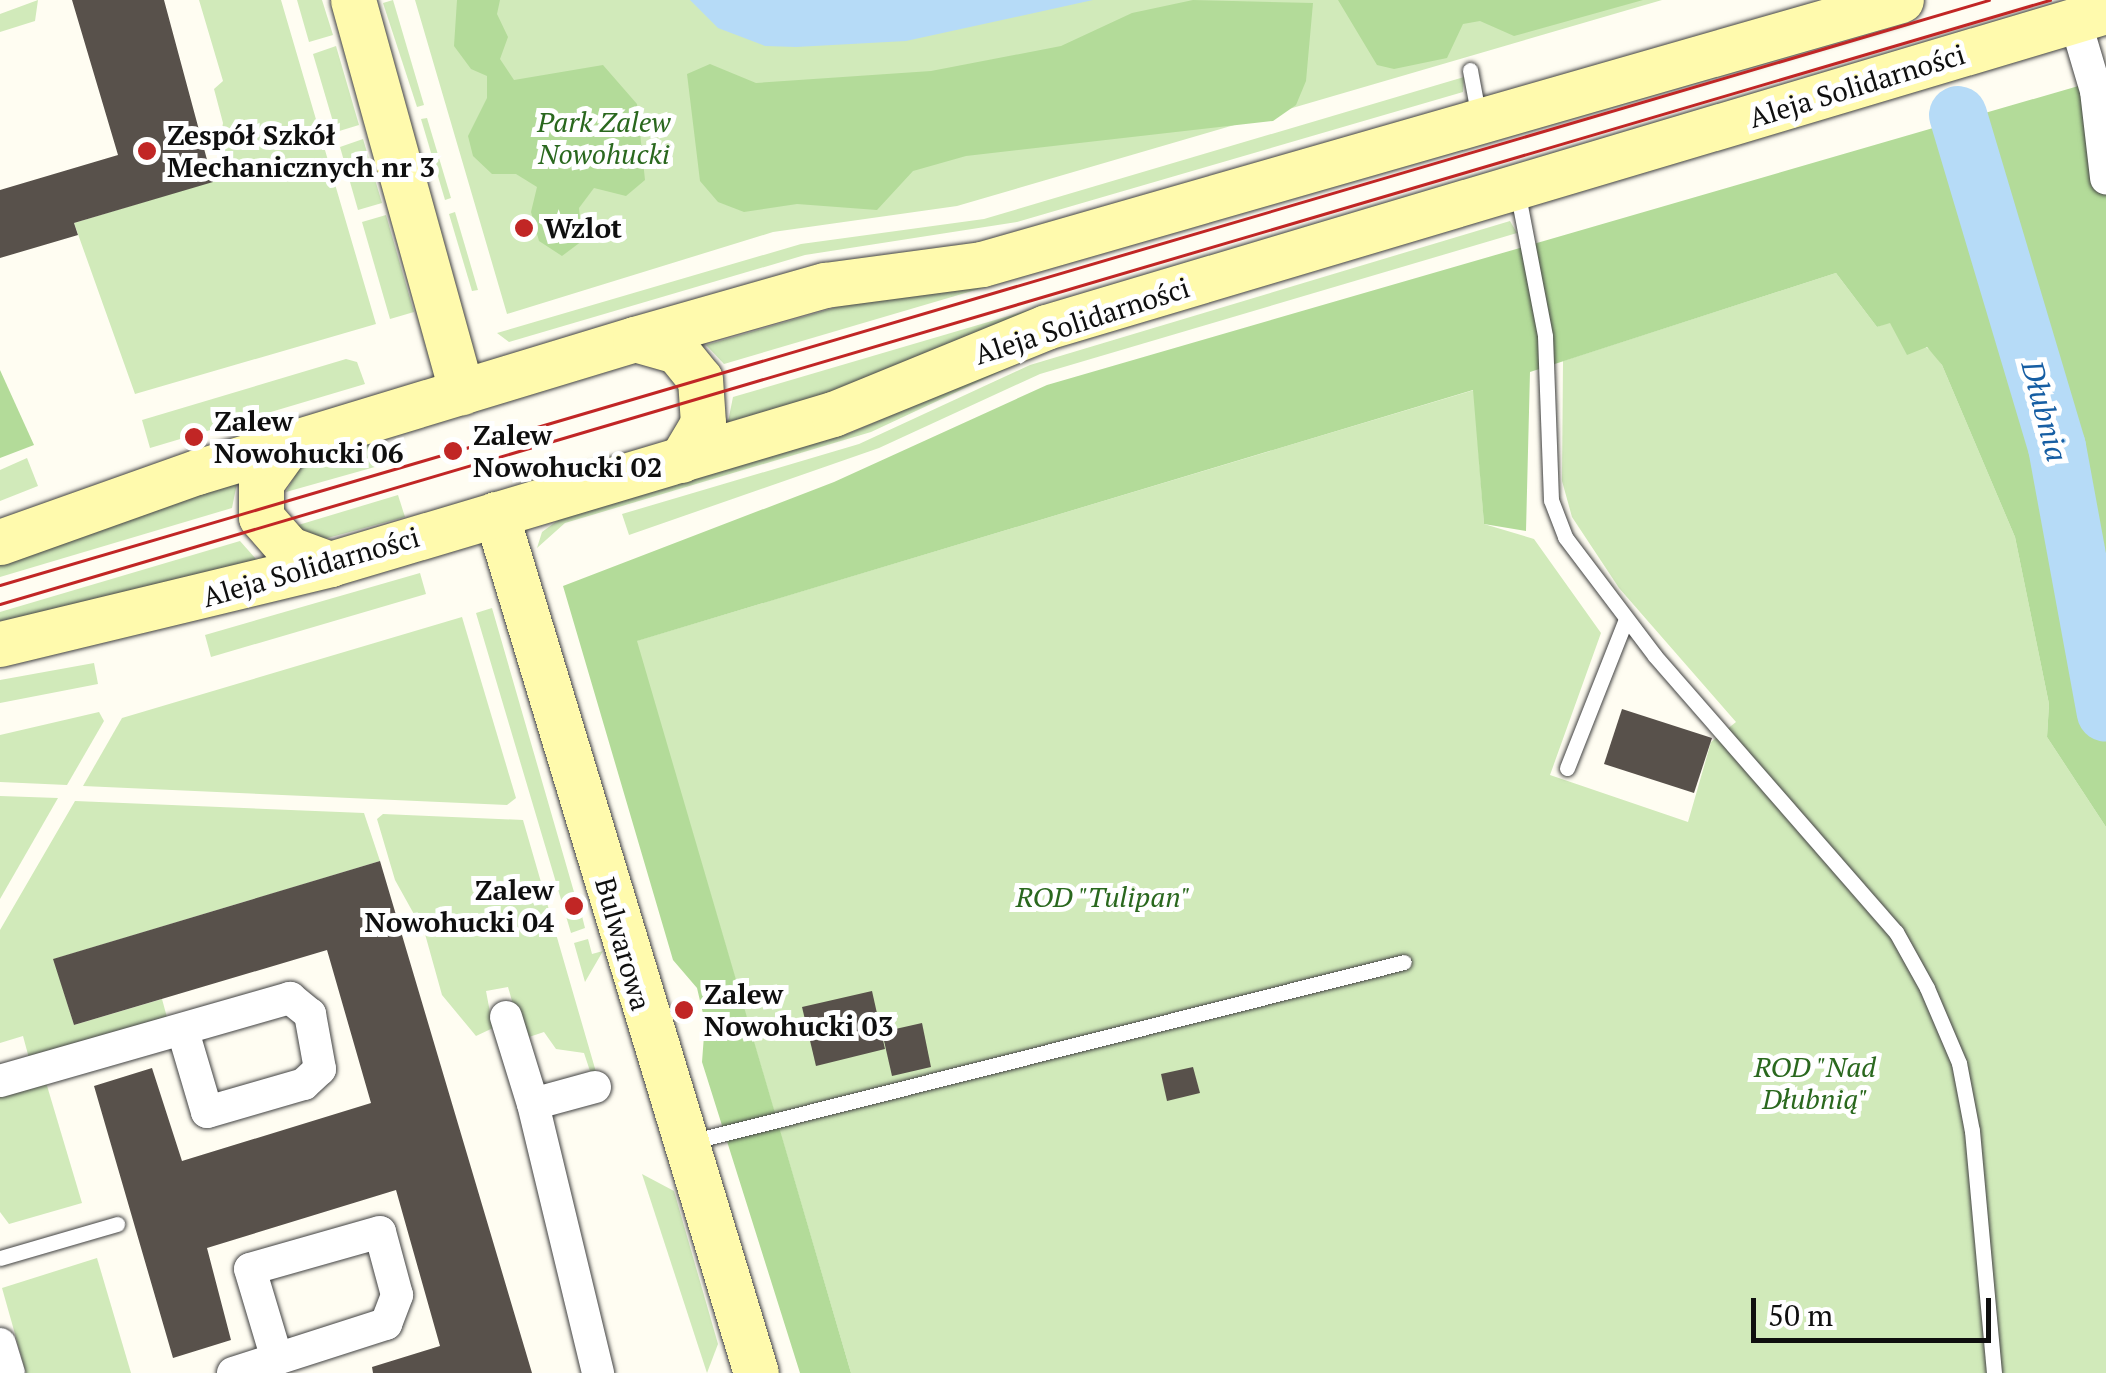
<!DOCTYPE html>
<meta charset="utf-8">
<style>
body{margin:0}
#map{position:relative;width:2106px;height:1373px;overflow:hidden;background:#fffdf2;font-family:"PT Serif",serif}
div>[style]{position:absolute}
.green>*{inset:0;background:#d1eaba}
.forest>*{inset:0;background:#b3db99}
.water>*{inset:0;background:#b6dbf7}
.river>*{height:58px;margin:-29px;padding:0 29px;transform-origin:29px;border-radius:29px;background:#b6dbf7}
.building>*{inset:0;background:#58514b}
.roads{filter:drop-shadow(0 0 2px #424242) drop-shadow(0 0 2px #424242)}
.lane>*{height:15px;margin:-7.5px;padding:0 7.5px;transform-origin:7.5px;border-radius:7.5px;background:#fff}
.street>*{height:32px;margin:-16px;padding:0 16px;transform-origin:16px;border-radius:16px;background:#fff}
.secondary>*{height:45px;margin:-22.5px;padding:0 22.5px;transform-origin:22.5px;border-radius:22.5px;background:#fffaad}
.tram>*{height:2.5px;margin:-1.25px;padding:0 1.25px;transform-origin:1.25px;border-radius:1.25px;background:#c12625}
.dots>*{width:28px;height:28px;translate:-50% -50%;box-sizing:border-box;border:5px solid #fff;border-radius:50%}
span{translate:-50% -50%;white-space:nowrap;text-align:center;line-height:1.15;-webkit-text-stroke:10px #fff;paint-order:stroke}
.street-label{font-size:28px;color:#0f0f0f}
.park-label{font-size:28px;color:#2a681e;font-style:italic}
.poi-label{font-size:28px;color:#0f0f0f;font-weight:700}
.left{translate:0 -50%;text-align:left}
.right{translate:-100% -50%;text-align:right}
.water-label{font-size:30px;color:#165ea3;font-style:italic}
.scale{position:absolute;left:1751px;top:1298px;width:240px;height:45px;box-sizing:border-box;border:5px solid #0f0f0f;border-top:0;padding-left:12px;font-size:30px;line-height:35px;white-space:nowrap;color:#0f0f0f;-webkit-text-stroke:8px #fff;paint-order:stroke}
</style>
<div id="map">
<div class="green">
<i style="clip-path:polygon(38px 0,35px 21px,0 32px,0 14px)"></i>
<i style="clip-path:polygon(199px 0,281px 0,376px 324px,135px 394px,74px 223px,213px 181px,223px 123px,214px 89px,223px 81px)"></i>
<i style="clip-path:polygon(297px 0,322px 0,333px 35px,309px 42px)"></i>
<i style="clip-path:polygon(393px 0,424px 105px,417px 107px,383px 3px)"></i>
<i style="clip-path:polygon(415px 0,1662px 0,957px 206px,773px 232px,507px 314px)"></i>
<i style="clip-path:polygon(1841px 35px,724px 364px,706px 345px,844px 305px)"></i>
<i style="clip-path:polygon(336px 46px,359px 125px,336px 132px,313px 54px)"></i>
<i style="clip-path:polygon(1883px 59px,870px 382px,728px 422px,733px 397px)"></i>
<i style="clip-path:polygon(1464px 77px,1463px 92px,1017px 222px,805px 255px,509px 342px,497px 333px,801px 244px,984px 219px)"></i>
<i style="clip-path:polygon(427px 118px,451px 198px,445px 200px,421px 119px)"></i>
<i style="clip-path:polygon(363px 139px,382px 203px,358px 210px,340px 147px)"></i>
<i style="clip-path:polygon(455px 212px,478px 290px,472px 291px,449px 214px)"></i>
<i style="clip-path:polygon(1503px 213px,1042px 352px,871px 432px,565px 523px,537px 548px,542px 532px,561px 518px,850px 433px,1039px 351px)"></i>
<i style="clip-path:polygon(386px 215px,414px 312px,390px 319px,362px 222px)"></i>
<i style="clip-path:polygon(1510px 221px,1517px 233px,1040px 374px,879px 448px,629px 535px,622px 514px,859px 444px,1030px 365px)"></i>
<i style="clip-path:polygon(1836px 273px,1877px 327px,1889px 322px,1933px 352px,1942px 365px,2015px 537px,2049px 704px,2047px 737px,2106px 827px,2106px 1373px,851px 1373px,636px 641px,1474px 390px,1484px 524px,1534px 539px,1601px 633px,1550px 775px,1688px 822px,1711px 742px,1736px 722px,1619px 588px,1572px 517px,1562px 481px,1563px 361px)"></i>
<i style="clip-path:polygon(346px 359px,357px 362px,365px 384px,150px 448px,142px 420px)"></i>
<i style="clip-path:polygon(382px 440px,389px 463px,286px 492px,302px 463px)"></i>
<i style="clip-path:polygon(27px 458px,38px 486px,0 501px,0 470px)"></i>
<i style="clip-path:polygon(237px 483px,232px 508px,0 577px,0 565px,101px 525px)"></i>
<i style="clip-path:polygon(398px 495px,405px 517px,324px 539px,295px 526px)"></i>
<i style="clip-path:polygon(240px 541px,257px 560px,106px 602px,0 621px,0 612px)"></i>
<i style="clip-path:polygon(420px 573px,426px 594px,211px 657px,205px 635px)"></i>
<i style="clip-path:polygon(492px 608px,574px 892px,567px 895px,574px 918px,582px 916px,585px 928px,571px 933px,476px 613px)"></i>
<i style="clip-path:polygon(462px 617px,516px 798px,507px 805px,83px 786px,122px 718px)"></i>
<i style="clip-path:polygon(94px 663px,98px 684px,0 703px,0 680px)"></i>
<i style="clip-path:polygon(99px 712px,104px 721px,67px 785px,0 782px,0 735px)"></i>
<i style="clip-path:polygon(0 796px,58px 798px,0 899px)"></i>
<i style="clip-path:polygon(75px 801px,364px 813px,380px 861px,54px 959px,74px 1025px,162px 999px,168px 1021px,30px 1062px,23px 1036px,0 1043px,0 930px)"></i>
<i style="clip-path:polygon(383px 814px,523px 820px,596px 1072px,591px 1074px,584px 1053px,556px 1049px,544px 1032px,523px 1039px,508px 987px,486px 991px,493px 1028px,476px 1036px,442px 995px,425px 934px,395px 880px,377px 819px)"></i>
<i style="clip-path:polygon(588px 939px,592px 954px,603px 951px,585px 982px,574px 943px)"></i>
<i style="clip-path:polygon(45px 1079px,82px 1203px,9px 1224px,0 1212px,0 1091px)"></i>
<i style="clip-path:polygon(642px 1174px,674px 1191px,718px 1344px,707px 1373px)"></i>
<i style="clip-path:polygon(97px 1258px,131px 1373px,26px 1373px,2px 1288px)"></i>
</div>
<div class="forest">
<i style="clip-path:polygon(457px 0,500px 0,497px 14px,508px 37px,500px 59px,514px 80px,603px 65px,637px 104px,645px 180px,626px 196px,594px 188px,579px 208px,582px 241px,562px 256px,539px 241px,531px 212px,537px 187px,516px 174px,492px 174px,473px 156px,468px 136px,487px 98px,487px 76px,471px 69px,454px 46px)"></i>
<i style="clip-path:polygon(1193px 0,1313px 3px,1306px 81px,1296px 105px,1273px 121px,966px 156px,913px 171px,877px 210px,797px 204px,744px 212px,718px 202px,700px 181px,687px 74px,710px 64px,756px 83px,931px 71px,1061px 46px,1132px 13px)"></i>
<i style="clip-path:polygon(1338px 0,1643px 0,1514px 36px,1480px 21px,1463px 24px,1447px 58px,1394px 69px,1377px 65px)"></i>
<i style="clip-path:polygon(2106px 78px,2106px 827px,2047px 737px,2049px 704px,2015px 537px,1942px 365px,1927px 347px,1907px 355px,1890px 323px,1877px 327px,1836px 273px,1530px 372px,1526px 531px,1484px 524px,1473px 390px,637px 641px,851px 1373px,800px 1373px,702px 1062px,705px 1022px,697px 988px,673px 960px,563px 586px,834px 482px,1047px 385px)"></i>
<i style="clip-path:polygon(0 370px,34px 445px,0 458px)"></i>
</div>
<div class="water">
<i style="clip-path:polygon(690px 0,1093px 0,906px 41px,796px 47px,765px 46px,718px 28px)"></i>
</div>
<div class="river">
<i style="left:1958px;top:115px;width:346px;rotate:73.4deg"></i>
<i style="left:2057px;top:447px;width:270px;rotate:79.6deg"></i>
</div>
<div class="building">
<i style="clip-path:polygon(72px 0,164px 0,213px 182px,74px 223px,78px 235px,0 258px,0 190px,118px 155px)"></i>
<i style="clip-path:polygon(1622px 709px,1712px 738px,1694px 793px,1604px 764px)"></i>
<i style="clip-path:polygon(380px 861px,532px 1373px,373px 1373px,372px 1367px,440px 1346px,396px 1190px,207px 1248px,231px 1340px,173px 1358px,94px 1086px,152px 1068px,182px 1161px,371px 1103px,327px 950px,74px 1025px,53px 959px)"></i>
<i style="clip-path:polygon(872px 991px,885px 1049px,816px 1066px,802px 1007px)"></i>
<i style="clip-path:polygon(922px 1023px,931px 1067px,892px 1076px,882px 1032px)"></i>
<i style="clip-path:polygon(1193px 1067px,1200px 1093px,1167px 1101px,1161px 1074px)"></i>
</div>
<div class="roads">
<div class="lane">
<i style="left:1470px;top:70px;width:49px;rotate:79.4deg"></i>
<i style="left:1517px;top:190px;width:149px;rotate:79.1deg"></i>
<i style="left:1545px;top:336px;width:164px;rotate:87.9deg"></i>
<i style="left:1551px;top:500px;width:40px;rotate:69deg"></i>
<i style="left:1565px;top:537px;width:149px;rotate:52.9deg"></i>
<i style="left:1655px;top:656px;width:366px;rotate:48.9deg"></i>
<i style="left:1896px;top:932px;width:64px;rotate:61deg"></i>
<i style="left:1927px;top:988px;width:82px;rotate:66.9deg"></i>
<i style="left:1959px;top:1063px;width:69px;rotate:79.2deg"></i>
<i style="left:1972px;top:1131px;width:243px;rotate:84.8deg"></i>
<i style="left:1567px;top:768px;width:160px;rotate:-68.4deg"></i>
<i style="left:690px;top:1142px;width:736px;rotate:-14.15deg"></i>
<i style="left:0;top:1258px;width:122px;rotate:-16.2deg"></i>
</div>
<div class="street">
<i style="left:2075px;top:20px;width:74px;rotate:73.5deg"></i>
<i style="left:2096px;top:91px;width:88px;rotate:83.4deg"></i>
<i style="left:506px;top:1017px;width:91px;rotate:72.8deg"></i>
<i style="left:0;top:1081px;width:302px;rotate:-16deg"></i>
<i style="left:290px;top:998px;width:26px;rotate:39deg"></i>
<i style="left:310px;top:1014px;width:56px;rotate:79.7deg"></i>
<i style="left:320px;top:1069px;width:22px;rotate:137deg"></i>
<i style="left:304px;top:1084px;width:101px;rotate:163.9deg"></i>
<i style="left:207px;top:1112px;width:84px;rotate:-106.5deg"></i>
<i style="left:595px;top:1087px;width:64px;rotate:164.7deg"></i>
<i style="left:533px;top:1104px;width:277px;rotate:76.4deg"></i>
<i style="left:0;top:1344px;width:30px;rotate:73deg"></i>
<i style="left:233px;top:1373px;width:161px;rotate:-17.8deg"></i>
<i style="left:386px;top:1324px;width:31px;rotate:-69deg"></i>
<i style="left:397px;top:1295px;width:65px;rotate:-105.1deg"></i>
<i style="left:380px;top:1232px;width:135px;rotate:164.1deg"></i>
<i style="left:250px;top:1269px;width:94px;rotate:73.3deg"></i>
</div>
<div class="secondary">
<i style="left:353px;top:0;width:407px;rotate:74.5deg"></i>
<i style="left:635px;top:339px;width:44px;rotate:15.9deg"></i>
<i style="left:677px;top:351px;width:36px;rotate:51deg"></i>
<i style="left:700px;top:379px;width:44px;rotate:86.1deg"></i>
<i style="left:703px;top:423px;width:43px;rotate:120.7deg"></i>
<i style="left:289px;top:444px;width:48px;rotate:125.7deg"></i>
<i style="left:261px;top:483px;width:34px;rotate:90deg"></i>
<i style="left:261px;top:517px;width:43px;rotate:48.8deg"></i>
<i style="left:289px;top:549px;width:44px;rotate:20.1deg"></i>
<i style="left:496px;top:514px;width:897px;rotate:73.16deg"></i>
<i style="left:0;top:542px;width:209px;rotate:-19.6deg"></i>
<i style="left:197px;top:472px;width:458px;rotate:-16.9deg"></i>
<i style="left:635px;top:339px;width:198px;rotate:-15.9deg"></i>
<i style="left:825px;top:285px;width:158px;rotate:-7.6deg"></i>
<i style="left:982px;top:264px;width:956px;rotate:-16.03deg"></i>
<i style="left:0;top:644px;width:340px;rotate:-13.6deg"></i>
<i style="left:330px;top:564px;width:525px;rotate:-16.61deg"></i>
<i style="left:833px;top:414px;width:230px;rotate:-22.2deg"></i>
<i style="left:1046px;top:327px;width:1106px;rotate:-16.6deg"></i>
</div>
</div>
<div class="tram">
<i style="left:0;top:585px;width:2073px;rotate:-16.39deg"></i>
<i style="left:0;top:604px;width:2137px;rotate:-16.42deg"></i>
</div>
<div class="dots">
<i style="left:147px;top:151px;background:#c12625"></i>
<i style="left:524px;top:228px;background:#c12625"></i>
<i style="left:194px;top:437px;background:#c12625"></i>
<i style="left:453px;top:451px;background:#c12625"></i>
<i style="left:574px;top:906px;background:#c12625"></i>
<i style="left:684px;top:1010px;background:#c12625"></i>
</div>
<div class="street-label">
<span style="left:1857px;top:86px;rotate:-17deg">Aleja Solidarności</span>
<span style="left:1082px;top:321px;rotate:-18deg">Aleja Solidarności</span>
<span style="left:311px;top:567px;rotate:-16deg">Aleja Solidarności</span>
<span style="left:623px;top:944px;rotate:74deg">Bulwarowa</span>
</div>
<div class="park-label">
<span style="left:604px;top:138px">Park Zalew<br>Nowohucki</span>
<span style="left:1103px;top:897px">ROD "Tulipan"</span>
<span style="left:1815px;top:1083px">ROD "Nad<br>Dłubnią"</span>
</div>
<div class="poi-label">
<span class="left" style="left:167px;top:151px">Zespół Szkół<br>Mechanicznych nr 3</span>
<span class="left" style="left:544px;top:228px">Wzlot</span>
<span class="left" style="left:214px;top:437px">Zalew<br>Nowohucki 06</span>
<span class="left" style="left:473px;top:451px">Zalew<br>Nowohucki 02</span>
<span class="right" style="left:554px;top:906px">Zalew<br>Nowohucki 04</span>
<span class="left" style="left:704px;top:1010px">Zalew<br>Nowohucki 03</span>
</div>
<div class="water-label">
<span style="left:2045px;top:411px;rotate:75deg">Dłubnia</span>
</div>
<div class="scale">50 m</div>
</div>
